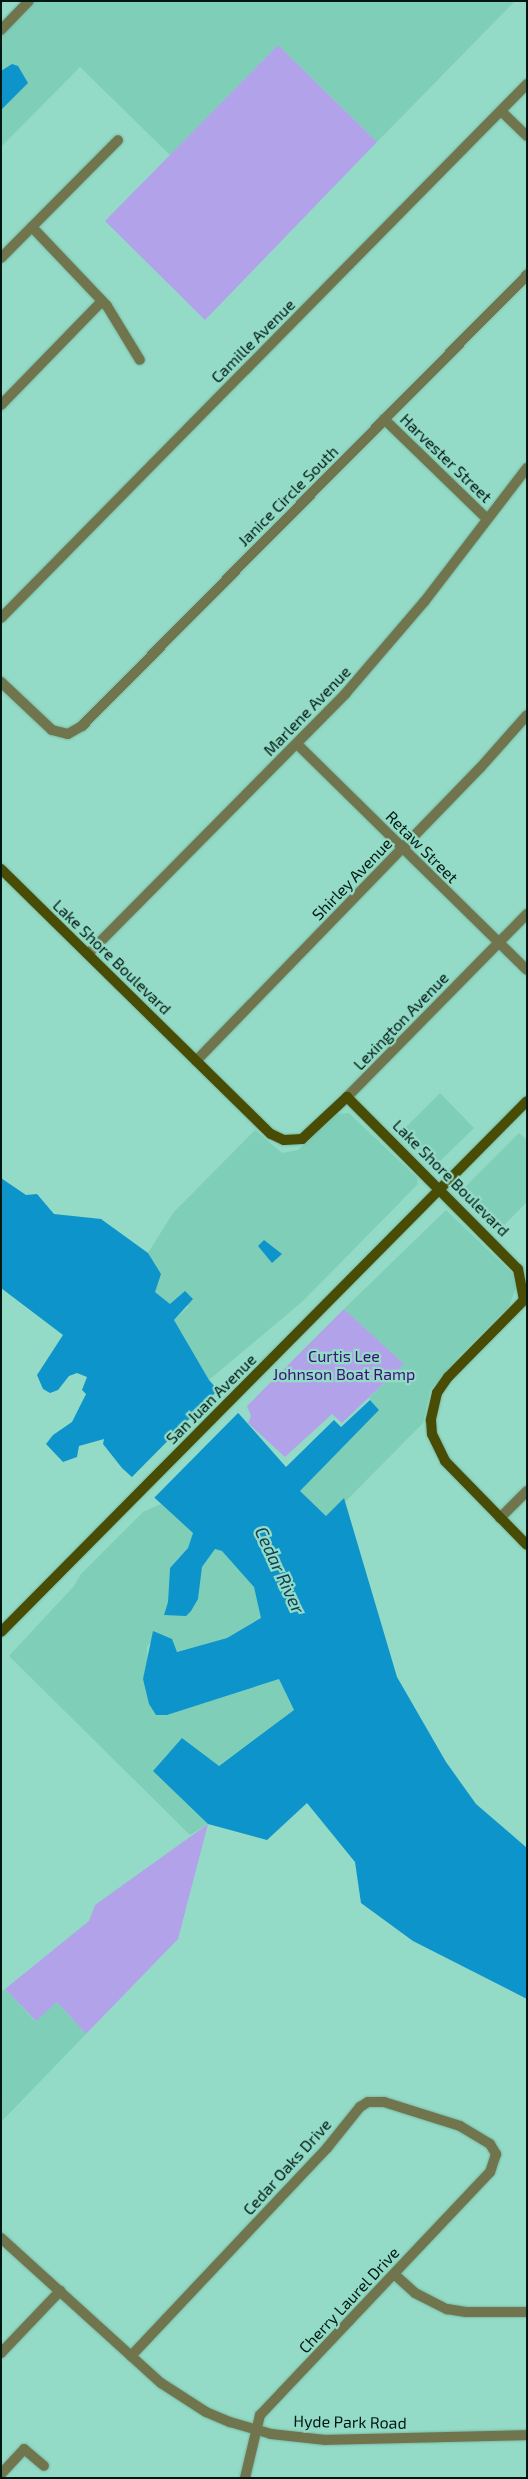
<!DOCTYPE html>
<style>
body{margin:0}
#map{position:relative;width:528px;height:2479px;overflow:hidden;background:#93dbc6;font-family:"Exo 2",sans-serif}
div>[style]{position:absolute}
.built>*{inset:0;background:#7fceb7}
.green>*{inset:0;background:#b2a2ea}
.water>*{inset:0;background:#0d94ca}
.pier>*{inset:0;background:#93dbc6}
.roads{filter:drop-shadow(0 0 1px #79b8a5) drop-shadow(0 0 1px #79b8a5)}
.street>*{height:10px;margin:-5px;padding:0 5px;transform-origin:5px;border-radius:5px;background:#70754d}
.secondary>*{height:10px;margin:-5px;padding:0 5px;transform-origin:5px;border-radius:5px;background:#484c04}
span{translate:-50% -50%;white-space:nowrap;text-align:center;line-height:1.15;-webkit-text-stroke:4.5px #93dbc6;paint-order:stroke}
.street-label{font-size:16px;color:#001811}
.park-label{font-size:16px;color:#3b0e78}
.water-label{font-size:18px;color:#0f3f56;font-style:italic}
.frame{position:absolute;inset:0;border:2px solid #001811;pointer-events:none}
</style>
<div id="map">
<div class="built">
<i style="clip-path:polygon(22px 1px,515px 1px,377px 142px,278px 45px,170px 155px,80px 67px,1px 147px,1px 22px)"></i>
<i style="clip-path:polygon(440px 1093px,474px 1128px,435px 1166px,402px 1131px)"></i>
<i style="clip-path:polygon(349px 1113px,417px 1178px,418px 1184px,303px 1301px,209px 1380px,174px 1320px,189px 1306px,170px 1304px,155px 1292px,148px 1253px,173px 1213px,255px 1130px,282px 1153px,298px 1150px,337px 1114px)"></i>
<i style="clip-path:polygon(519px 1133px,527px 1140px,527px 1202px,497px 1232px,465px 1201px,462px 1190px)"></i>
<i style="clip-path:polygon(446px 1210px,513px 1274px,516px 1288px,509px 1306px,460px 1355px,430px 1390px,423px 1423px,345px 1502px,344px 1498px,326px 1516px,300px 1491px,379px 1410px,369px 1398px,404px 1364px,344px 1309px)"></i>
<i style="clip-path:polygon(161px 1504px,193px 1533px,188px 1548px,170px 1568px,168px 1602px,198px 1599px,202px 1567px,215px 1549px,222px 1551px,254px 1586px,262px 1618px,227px 1638px,176px 1652px,151px 1642px,147px 1647px,148px 1666px,143px 1679px,167px 1715px,279px 1679px,294px 1710px,218px 1766px,182px 1738px,153px 1771px,208px 1824px,190px 1835px,9px 1656px,74px 1586px,81px 1574px,143px 1512px)"></i>
<i style="clip-path:polygon(5px 1989px,35px 2021px,57px 2002px,86px 2034px,1px 2122px,1px 1992px)"></i>
</div>
<div class="green">
<i style="clip-path:polygon(278px 45px,377px 142px,205px 320px,105px 221px)"></i>
<i style="clip-path:polygon(344px 1309px,404px 1364px,342px 1423px,332px 1414px,285px 1457px,248px 1423px,251px 1416px,247px 1406px)"></i>
<i style="clip-path:polygon(208px 1824px,178px 1939px,86px 2034px,57px 2002px,36px 2021px,5px 1989px,89px 1921px,95px 1905px)"></i>
</div>
<div class="water">
<i style="clip-path:polygon(12px 64px,18px 66px,28px 83px,1px 110px,1px 71px)"></i>
<i style="clip-path:polygon(1px 1178px,26px 1195px,37px 1194px,54px 1214px,101px 1219px,148px 1253px,161px 1274px,155px 1292px,170px 1304px,185px 1291px,193px 1299px,174px 1320px,209px 1380px,286px 1467px,334px 1420px,341px 1427px,370px 1400px,379px 1410px,300px 1491px,326px 1516px,344px 1498px,397px 1677px,446px 1762px,476px 1804px,527px 1848px,527px 1999px,413px 1941px,361px 1903px,355px 1862px,307px 1803px,267px 1840px,208px 1824px,153px 1771px,182px 1738px,219px 1766px,294px 1710px,279px 1679px,167px 1715px,156px 1715px,149px 1704px,143px 1679px,153px 1631px,172px 1639px,177px 1652px,227px 1638px,261px 1618px,254px 1587px,222px 1551px,215px 1549px,202px 1567px,198px 1599px,191px 1611px,186px 1616px,164px 1615px,168px 1602px,170px 1568px,188px 1548px,193px 1533px,122px 1468px,103px 1444px,104px 1439px,79px 1446px,77px 1457px,63px 1462px,46px 1444px,53px 1435px,72px 1422px,86px 1394px,82px 1390px,87px 1377px,77px 1373px,69px 1376px,58px 1390px,50px 1393px,43px 1389px,37px 1375px,63px 1335px,1px 1288px)"></i>
<i style="clip-path:polygon(264px 1240px,282px 1254px,272px 1263px,258px 1246px)"></i>
</div>
<div class="pier">
<i style="clip-path:polygon(220px 1388px,240px 1411px,152px 1500px,130px 1479px)"></i>
</div>
<div class="roads">
<div class="street">
<i style="left:1px;top:30px;width:40px;rotate:-46deg"></i>
<i style="left:501px;top:111px;width:36px;rotate:44deg"></i>
<i style="left:32px;top:227px;width:109px;rotate:46.5deg"></i>
<i style="left:107px;top:306px;width:63px;rotate:58.6deg"></i>
<i style="left:1px;top:258px;width:166px;rotate:-45.2deg"></i>
<i style="left:1px;top:405px;width:145px;rotate:-45.8deg"></i>
<i style="left:384px;top:419px;width:142px;rotate:44.1deg"></i>
<i style="left:1px;top:618px;width:750px;rotate:-45.43deg"></i>
<i style="left:1px;top:682px;width:70px;rotate:43.3deg"></i>
<i style="left:52px;top:730px;width:16px;rotate:14deg"></i>
<i style="left:68px;top:734px;width:16px;rotate:-30deg"></i>
<i style="left:82px;top:726px;width:634px;rotate:-45.38deg"></i>
<i style="left:297px;top:744px;width:322px;rotate:44.5deg"></i>
<i style="left:88px;top:954px;width:367px;rotate:-45.3deg"></i>
<i style="left:346px;top:693px;width:120px;rotate:-49.4deg"></i>
<i style="left:424px;top:602px;width:169px;rotate:-52.5deg"></i>
<i style="left:196px;top:1061px;width:409px;rotate:-45.9deg"></i>
<i style="left:481px;top:767px;width:69px;rotate:-48.5deg"></i>
<i style="left:347px;top:1097px;width:257px;rotate:-45.5deg"></i>
<i style="left:500px;top:1518px;width:38px;rotate:-45deg"></i>
<i style="left:1px;top:2238px;width:216px;rotate:42.2deg"></i>
<i style="left:161px;top:2383px;width:54px;rotate:32.8deg"></i>
<i style="left:206px;top:2412px;width:26px;rotate:23deg"></i>
<i style="left:230px;top:2422px;width:43px;rotate:16.3deg"></i>
<i style="left:271px;top:2434px;width:55px;rotate:6.2deg"></i>
<i style="left:326px;top:2440px;width:201px;rotate:-1.4deg"></i>
<i style="left:394px;top:2274px;width:28px;rotate:42deg"></i>
<i style="left:415px;top:2293px;width:36px;rotate:27deg"></i>
<i style="left:447px;top:2309px;width:19px;rotate:9deg"></i>
<i style="left:466px;top:2312px;width:61px"></i>
<i style="left:1px;top:2353px;width:86px;rotate:-46.4deg"></i>
<i style="left:131px;top:2356px;width:286px;rotate:-46.7deg"></i>
<i style="left:327px;top:2148px;width:53px;rotate:-51.2deg"></i>
<i style="left:360px;top:2107px;width:9px;rotate:-32deg"></i>
<i style="left:368px;top:2102px;width:16px"></i>
<i style="left:384px;top:2102px;width:80px;rotate:17.5deg"></i>
<i style="left:460px;top:2126px;width:35px;rotate:31deg"></i>
<i style="left:490px;top:2144px;width:12px;rotate:59deg"></i>
<i style="left:496px;top:2154px;width:19px;rotate:108deg"></i>
<i style="left:490px;top:2172px;width:335px;rotate:133.4deg"></i>
<i style="left:260px;top:2415px;width:65px;rotate:103.4deg"></i>
<i style="left:1px;top:2474px;width:34px;rotate:-47deg"></i>
<i style="left:24px;top:2449px;width:26px;rotate:40deg"></i>
</div>
<div class="secondary">
<i style="left:1px;top:869px;width:378px;rotate:44.5deg"></i>
<i style="left:271px;top:1134px;width:14px;rotate:25deg"></i>
<i style="left:284px;top:1140px;width:18px;rotate:-3deg"></i>
<i style="left:302px;top:1139px;width:62px;rotate:-43deg"></i>
<i style="left:347px;top:1097px;width:243px;rotate:45.2deg"></i>
<i style="left:518px;top:1269px;width:32px;rotate:79deg"></i>
<i style="left:524px;top:1300px;width:108px;rotate:134.6deg"></i>
<i style="left:448px;top:1377px;width:19px;rotate:125deg"></i>
<i style="left:437px;top:1393px;width:28px;rotate:103deg"></i>
<i style="left:431px;top:1420px;width:14px;rotate:86deg"></i>
<i style="left:432px;top:1434px;width:30px;rotate:64deg"></i>
<i style="left:445px;top:1461px;width:117px;rotate:45.7deg"></i>
<i style="left:1px;top:1632px;width:747px;rotate:-45.27deg"></i>
</div>
</div>
<div class="street-label">
<span style="left:253px;top:341px;rotate:-45deg">Camille Avenue</span>
<span style="left:446px;top:458px;rotate:44deg">Harvester Street</span>
<span style="left:288px;top:496px;rotate:-45deg">Janice Circle South</span>
<span style="left:307px;top:711px;rotate:-46deg">Marlene Avenue</span>
<span style="left:422px;top:847px;rotate:45deg">Retaw Street</span>
<span style="left:352px;top:879px;rotate:-46deg">Shirley Avenue</span>
<span style="left:112px;top:957px;rotate:44deg">Lake Shore Boulevard</span>
<span style="left:401px;top:1021px;rotate:-46deg">Lexington Avenue</span>
<span style="left:451px;top:1178px;rotate:45deg">Lake Shore Boulevard</span>
<span style="left:211px;top:1399px;rotate:-45deg">San Juan Avenue</span>
<span style="left:287px;top:2167px;rotate:-48deg">Cedar Oaks Drive</span>
<span style="left:349px;top:2300px;rotate:-47deg">Cherry Laurel Drive</span>
<span style="left:350px;top:2422px;rotate:1deg">Hyde Park Road</span>
</div>
<div class="park-label">
<span style="left:344px;top:1365px">Curtis Lee<br>Johnson Boat Ramp</span>
</div>
<div class="water-label">
<span style="left:280px;top:1570px;rotate:65deg">Cedar River</span>
</div>
<div class="frame"></div>
</div>
